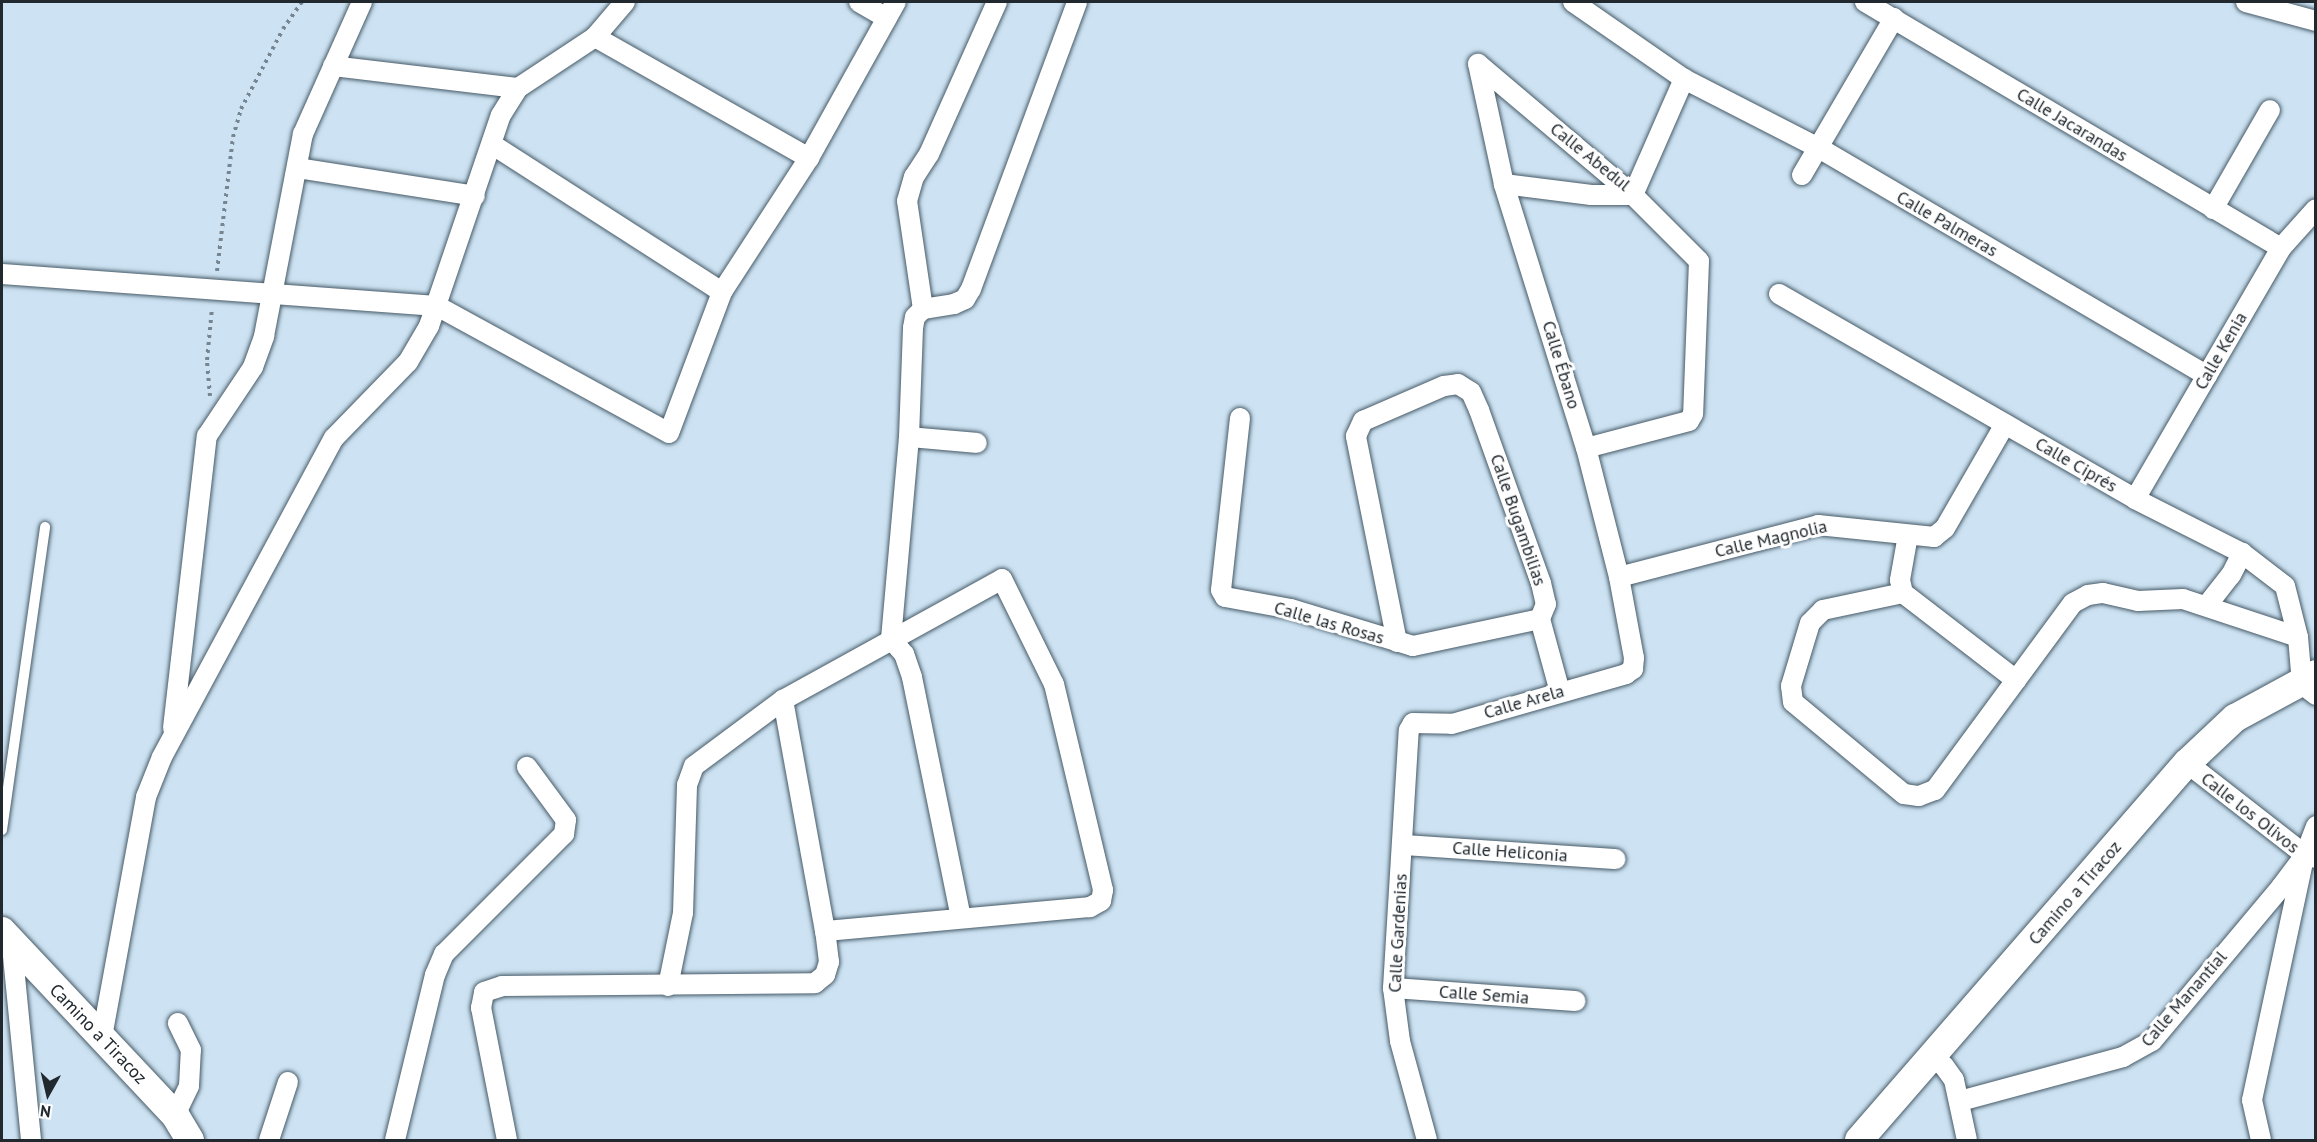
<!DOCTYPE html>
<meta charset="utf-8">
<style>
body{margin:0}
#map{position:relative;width:2317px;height:1142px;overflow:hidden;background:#cde3f3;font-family:"PT Sans",sans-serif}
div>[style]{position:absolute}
.path>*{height:4px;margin-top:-2px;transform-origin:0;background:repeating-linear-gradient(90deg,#768590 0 3px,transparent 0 7.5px)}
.roads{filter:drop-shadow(0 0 2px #475a67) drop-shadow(0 0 2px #475a67)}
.lane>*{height:10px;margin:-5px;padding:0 5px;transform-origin:5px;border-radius:5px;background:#fff}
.street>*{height:20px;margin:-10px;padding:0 10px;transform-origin:10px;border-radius:10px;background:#fff}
.secondary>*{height:28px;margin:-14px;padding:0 14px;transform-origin:14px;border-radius:14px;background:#fff}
span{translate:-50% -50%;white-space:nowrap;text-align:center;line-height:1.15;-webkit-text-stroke:6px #fff;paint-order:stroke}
.street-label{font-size:18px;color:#21292f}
.frame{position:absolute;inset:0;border:3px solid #21292f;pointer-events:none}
.north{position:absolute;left:18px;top:1064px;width:60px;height:60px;-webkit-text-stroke:4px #fff;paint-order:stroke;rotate:188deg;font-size:16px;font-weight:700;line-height:24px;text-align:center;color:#21292f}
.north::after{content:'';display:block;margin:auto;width:21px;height:27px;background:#21292f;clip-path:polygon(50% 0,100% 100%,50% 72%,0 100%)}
</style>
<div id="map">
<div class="path">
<i style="left:217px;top:271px;width:135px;rotate:-83.2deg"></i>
<i style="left:233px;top:137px;width:29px;rotate:-74deg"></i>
<i style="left:241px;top:109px;width:90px;rotate:-62.3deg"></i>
<i style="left:283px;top:29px;width:33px;rotate:-55deg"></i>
<i style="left:210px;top:396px;width:36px;rotate:-95deg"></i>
<i style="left:207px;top:360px;width:52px;rotate:-84.5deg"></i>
</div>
<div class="roads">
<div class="lane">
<i style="left:2px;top:830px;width:306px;rotate:-81.9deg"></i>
</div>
<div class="street">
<i style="left:859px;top:2px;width:32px;rotate:30deg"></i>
<i style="left:1573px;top:2px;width:135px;rotate:34.7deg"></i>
<i style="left:1684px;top:79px;width:152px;rotate:27.1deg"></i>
<i style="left:1819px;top:148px;width:450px;rotate:30.4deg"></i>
<i style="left:1865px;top:2px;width:483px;rotate:30.6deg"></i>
<i style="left:2246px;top:2px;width:73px;rotate:15.2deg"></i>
<i style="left:595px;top:37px;width:246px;rotate:29.5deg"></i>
<i style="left:1478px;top:64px;width:203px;rotate:40.2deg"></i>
<i style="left:1633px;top:195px;width:93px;rotate:45deg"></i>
<i style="left:1699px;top:261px;width:153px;rotate:92.2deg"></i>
<i style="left:1693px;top:414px;width:8px;rotate:120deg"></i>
<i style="left:1689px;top:421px;width:106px;rotate:165.3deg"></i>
<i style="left:333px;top:66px;width:186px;rotate:6.8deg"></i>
<i style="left:493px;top:145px;width:272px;rotate:32.7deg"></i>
<i style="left:297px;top:168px;width:180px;rotate:8.9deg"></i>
<i style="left:1802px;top:175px;width:182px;rotate:-59.6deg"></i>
<i style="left:1504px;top:184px;width:88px;rotate:7.2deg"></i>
<i style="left:1591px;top:195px;width:42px"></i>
<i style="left:1633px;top:195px;width:127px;rotate:-66.3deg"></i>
<i style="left:2213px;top:209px;width:114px;rotate:-60.1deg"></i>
<i style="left:2px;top:274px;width:436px;rotate:4.2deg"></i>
<i style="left:437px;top:306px;width:264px;rotate:28.7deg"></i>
<i style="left:669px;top:433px;width:151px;rotate:-69.4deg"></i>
<i style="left:722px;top:292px;width:160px;rotate:-57deg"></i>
<i style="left:809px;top:158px;width:179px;rotate:-60.9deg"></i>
<i style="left:1779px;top:294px;width:411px;rotate:29.9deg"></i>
<i style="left:2135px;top:499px;width:120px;rotate:26.8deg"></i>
<i style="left:2242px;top:553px;width:54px;rotate:37.5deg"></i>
<i style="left:2285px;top:586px;width:53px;rotate:75.7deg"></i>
<i style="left:2298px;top:637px;width:47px;rotate:85.1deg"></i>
<i style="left:2302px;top:684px;width:18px;rotate:38deg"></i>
<i style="left:923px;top:309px;width:109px;rotate:-98.4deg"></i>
<i style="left:907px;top:201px;width:25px;rotate:-74deg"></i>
<i style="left:914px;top:177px;width:27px;rotate:-57deg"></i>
<i style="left:929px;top:154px;width:167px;rotate:-65.9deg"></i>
<i style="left:1240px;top:418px;width:173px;rotate:96.3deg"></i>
<i style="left:1221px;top:590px;width:8px;rotate:60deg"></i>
<i style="left:1225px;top:597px;width:67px;rotate:10.3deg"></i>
<i style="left:1291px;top:609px;width:127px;rotate:16.9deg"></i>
<i style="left:1413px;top:646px;width:130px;rotate:-12deg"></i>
<i style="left:909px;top:437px;width:68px;rotate:5deg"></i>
<i style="left:2135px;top:499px;width:290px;rotate:-59.8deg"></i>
<i style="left:2281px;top:248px;width:52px;rotate:-48.1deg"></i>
<i style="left:1908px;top:535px;width:46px;rotate:100.1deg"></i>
<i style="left:1900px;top:580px;width:13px;rotate:77deg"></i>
<i style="left:1903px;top:593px;width:143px;rotate:37.6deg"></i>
<i style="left:1619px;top:577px;width:206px;rotate:-14.6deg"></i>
<i style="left:1818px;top:525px;width:117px;rotate:5.9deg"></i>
<i style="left:1934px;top:537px;width:14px;rotate:-39deg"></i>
<i style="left:1945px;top:528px;width:120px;rotate:-60deg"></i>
<i style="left:1903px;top:593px;width:82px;rotate:168deg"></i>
<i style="left:1823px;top:610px;width:18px;rotate:135deg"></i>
<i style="left:1810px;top:623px;width:66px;rotate:106.8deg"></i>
<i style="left:1791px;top:686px;width:16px;rotate:83deg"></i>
<i style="left:1793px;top:702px;width:144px;rotate:39.7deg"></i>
<i style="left:1904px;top:794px;width:15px;rotate:8deg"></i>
<i style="left:1919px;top:796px;width:17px;rotate:-21deg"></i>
<i style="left:1935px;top:790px;width:232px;rotate:-53.6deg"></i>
<i style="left:2073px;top:603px;width:17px;rotate:-28deg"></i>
<i style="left:2088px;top:595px;width:15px;rotate:-8deg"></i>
<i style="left:2103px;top:593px;width:36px;rotate:13deg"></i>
<i style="left:2138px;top:601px;width:45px;rotate:-2.5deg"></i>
<i style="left:2183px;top:599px;width:121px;rotate:18.3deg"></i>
<i style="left:2208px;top:604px;width:37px;rotate:-52deg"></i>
<i style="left:2231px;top:575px;width:25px;rotate:-63deg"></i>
<i style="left:1397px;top:642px;width:210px;rotate:-101.3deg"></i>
<i style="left:1356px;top:436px;width:17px;rotate:-65deg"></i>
<i style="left:1363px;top:421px;width:88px;rotate:-23.4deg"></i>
<i style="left:1444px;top:386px;width:14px;rotate:-8deg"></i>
<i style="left:1458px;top:384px;width:15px;rotate:32deg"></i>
<i style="left:1471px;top:392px;width:20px;rotate:66deg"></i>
<i style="left:1479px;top:410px;width:184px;rotate:70.3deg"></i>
<i style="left:1541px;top:583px;width:22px;rotate:77deg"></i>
<i style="left:1546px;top:604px;width:16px;rotate:112deg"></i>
<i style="left:1540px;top:619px;width:76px;rotate:74.7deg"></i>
<i style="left:173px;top:728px;width:294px;rotate:-83.4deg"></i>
<i style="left:207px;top:436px;width:83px;rotate:-56.3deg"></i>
<i style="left:253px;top:367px;width:33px;rotate:-70deg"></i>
<i style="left:264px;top:336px;width:206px;rotate:-79.1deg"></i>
<i style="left:303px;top:134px;width:145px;rotate:-65.9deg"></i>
<i style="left:2187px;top:763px;width:150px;rotate:37.9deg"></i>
<i style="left:2305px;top:855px;width:11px;rotate:15deg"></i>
<i style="left:1403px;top:845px;width:213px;rotate:3.8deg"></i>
<i style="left:961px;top:918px;width:246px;rotate:-101.5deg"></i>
<i style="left:912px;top:677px;width:24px;rotate:-109deg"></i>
<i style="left:904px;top:654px;width:20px;rotate:-131deg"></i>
<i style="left:891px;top:639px;width:203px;rotate:-84.9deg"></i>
<i style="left:909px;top:437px;width:109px;rotate:-87.9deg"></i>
<i style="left:913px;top:328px;width:11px;rotate:-80deg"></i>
<i style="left:915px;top:317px;width:11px;rotate:-45deg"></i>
<i style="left:923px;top:309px;width:31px;rotate:-9deg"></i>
<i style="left:954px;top:304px;width:12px;rotate:-24deg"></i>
<i style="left:965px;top:299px;width:12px;rotate:-59deg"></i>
<i style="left:971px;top:289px;width:306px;rotate:-69.7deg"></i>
<i style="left:12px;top:946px;width:195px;rotate:84.4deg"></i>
<i style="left:668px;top:986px;width:75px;rotate:-78.4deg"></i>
<i style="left:683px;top:913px;width:128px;rotate:-88.2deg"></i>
<i style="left:687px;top:785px;width:20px;rotate:-70deg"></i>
<i style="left:694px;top:766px;width:111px;rotate:-36.6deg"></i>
<i style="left:783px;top:700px;width:250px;rotate:-28.9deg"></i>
<i style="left:1002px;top:579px;width:117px;rotate:63.7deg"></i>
<i style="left:1054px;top:684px;width:212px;rotate:76.6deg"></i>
<i style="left:1103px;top:890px;width:11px;rotate:100deg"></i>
<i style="left:1101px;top:901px;width:13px;rotate:151deg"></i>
<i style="left:1090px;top:907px;width:266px;rotate:174.8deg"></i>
<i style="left:1393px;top:988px;width:183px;rotate:4.1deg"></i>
<i style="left:102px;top:1037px;width:244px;rotate:-79.6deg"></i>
<i style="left:146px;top:797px;width:43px;rotate:-68.2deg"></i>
<i style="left:162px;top:757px;width:362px;rotate:-61.7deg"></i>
<i style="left:334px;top:438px;width:106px;rotate:-45.8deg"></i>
<i style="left:408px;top:362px;width:42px;rotate:-59.7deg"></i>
<i style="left:429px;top:326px;width:223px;rotate:-71.2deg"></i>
<i style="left:501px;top:115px;width:32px;rotate:-58deg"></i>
<i style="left:518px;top:88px;width:92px;rotate:-33.5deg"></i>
<i style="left:595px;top:37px;width:46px;rotate:-49.4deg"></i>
<i style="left:1932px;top:1058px;width:14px;rotate:34deg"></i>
<i style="left:1944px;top:1066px;width:17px;rotate:54deg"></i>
<i style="left:1954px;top:1080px;width:61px;rotate:77.8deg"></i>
<i style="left:1960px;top:1101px;width:169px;rotate:-15.1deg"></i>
<i style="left:2123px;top:1057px;width:33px;rotate:-29deg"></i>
<i style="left:2152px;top:1041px;width:201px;rotate:-50deg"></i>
<i style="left:2281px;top:887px;width:40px;rotate:-53deg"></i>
<i style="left:2305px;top:855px;width:31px;rotate:-69deg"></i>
<i style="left:177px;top:1126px;width:11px;rotate:-100deg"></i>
<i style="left:175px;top:1115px;width:32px;rotate:-64deg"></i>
<i style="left:189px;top:1086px;width:36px;rotate:-87deg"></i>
<i style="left:191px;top:1050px;width:30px;rotate:-116deg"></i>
<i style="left:269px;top:1140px;width:61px;rotate:-71.9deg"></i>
<i style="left:395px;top:1140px;width:170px;rotate:-76.4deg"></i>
<i style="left:435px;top:975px;width:23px;rotate:-67deg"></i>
<i style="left:444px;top:954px;width:170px;rotate:-45deg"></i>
<i style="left:564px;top:834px;width:14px;rotate:-82deg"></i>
<i style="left:566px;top:820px;width:66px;rotate:-126.3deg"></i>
<i style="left:507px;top:1140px;width:135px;rotate:-101.1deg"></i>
<i style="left:481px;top:1008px;width:16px;rotate:-79deg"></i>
<i style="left:484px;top:992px;width:19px;rotate:-18deg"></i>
<i style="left:502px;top:986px;width:313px;rotate:-0.5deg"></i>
<i style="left:815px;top:983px;width:13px;rotate:-39deg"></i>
<i style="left:825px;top:975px;width:14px;rotate:-73deg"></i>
<i style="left:829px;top:962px;width:31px;rotate:-97deg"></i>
<i style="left:825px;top:931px;width:235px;rotate:-100.3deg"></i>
<i style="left:1427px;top:1140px;width:103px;rotate:-105.3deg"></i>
<i style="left:1400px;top:1041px;width:53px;rotate:-97.5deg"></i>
<i style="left:1393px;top:988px;width:258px;rotate:-86.5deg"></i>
<i style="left:1409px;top:730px;width:8px;rotate:-60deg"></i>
<i style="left:1413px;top:723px;width:39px;rotate:1deg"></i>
<i style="left:1452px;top:724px;width:181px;rotate:-16deg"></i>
<i style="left:1626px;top:674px;width:9px;rotate:-36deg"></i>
<i style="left:1633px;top:669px;width:11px;rotate:-85deg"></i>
<i style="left:1634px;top:658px;width:82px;rotate:-100.5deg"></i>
<i style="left:1619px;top:577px;width:133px;rotate:-104.3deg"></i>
<i style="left:1586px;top:448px;width:276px;rotate:-107.3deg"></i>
<i style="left:1504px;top:184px;width:123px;rotate:-102.2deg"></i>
<i style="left:2261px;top:1140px;width:41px;rotate:-102.7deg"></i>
<i style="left:2252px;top:1100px;width:243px;rotate:-77.9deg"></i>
</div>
<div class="secondary">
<i style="left:2px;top:931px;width:253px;rotate:46.8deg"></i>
<i style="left:175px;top:1115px;width:29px;rotate:59deg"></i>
<i style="left:1859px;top:1140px;width:500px;rotate:-49deg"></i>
<i style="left:2187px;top:763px;width:66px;rotate:-43.2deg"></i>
<i style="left:2235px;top:718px;width:92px;rotate:-28.5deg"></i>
</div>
</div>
<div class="street-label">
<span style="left:2072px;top:125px;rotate:31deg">Calle Jacarandas</span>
<span style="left:1590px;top:157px;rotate:39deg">Calle Abedul</span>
<span style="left:1947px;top:224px;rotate:30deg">Calle Palmeras</span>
<span style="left:2221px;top:351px;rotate:-60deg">Calle Kenia</span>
<span style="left:1561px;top:365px;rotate:73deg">Calle Ébano</span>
<span style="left:2076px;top:465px;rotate:30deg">Calle Ciprés</span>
<span style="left:1518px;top:520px;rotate:71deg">Calle Bugambilias</span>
<span style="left:1771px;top:539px;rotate:-13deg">Calle Magnolia</span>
<span style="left:1329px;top:623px;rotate:16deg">Calle las Rosas</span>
<span style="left:1524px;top:702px;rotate:-16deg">Calle Arela</span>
<span style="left:2250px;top:813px;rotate:38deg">Calle los Olivos</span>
<span style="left:1510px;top:852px;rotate:4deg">Calle Heliconia</span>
<span style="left:2075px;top:893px;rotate:-49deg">Camino a Tiracoz</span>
<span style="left:1398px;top:933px;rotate:-87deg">Calle Gardenias</span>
<span style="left:1484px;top:995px;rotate:4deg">Calle Semia</span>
<span style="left:2184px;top:999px;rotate:-49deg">Calle Manantial</span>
<span style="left:98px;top:1034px;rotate:46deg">Camino a Tiracoz</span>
</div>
<div class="frame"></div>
<div class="north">N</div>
</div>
